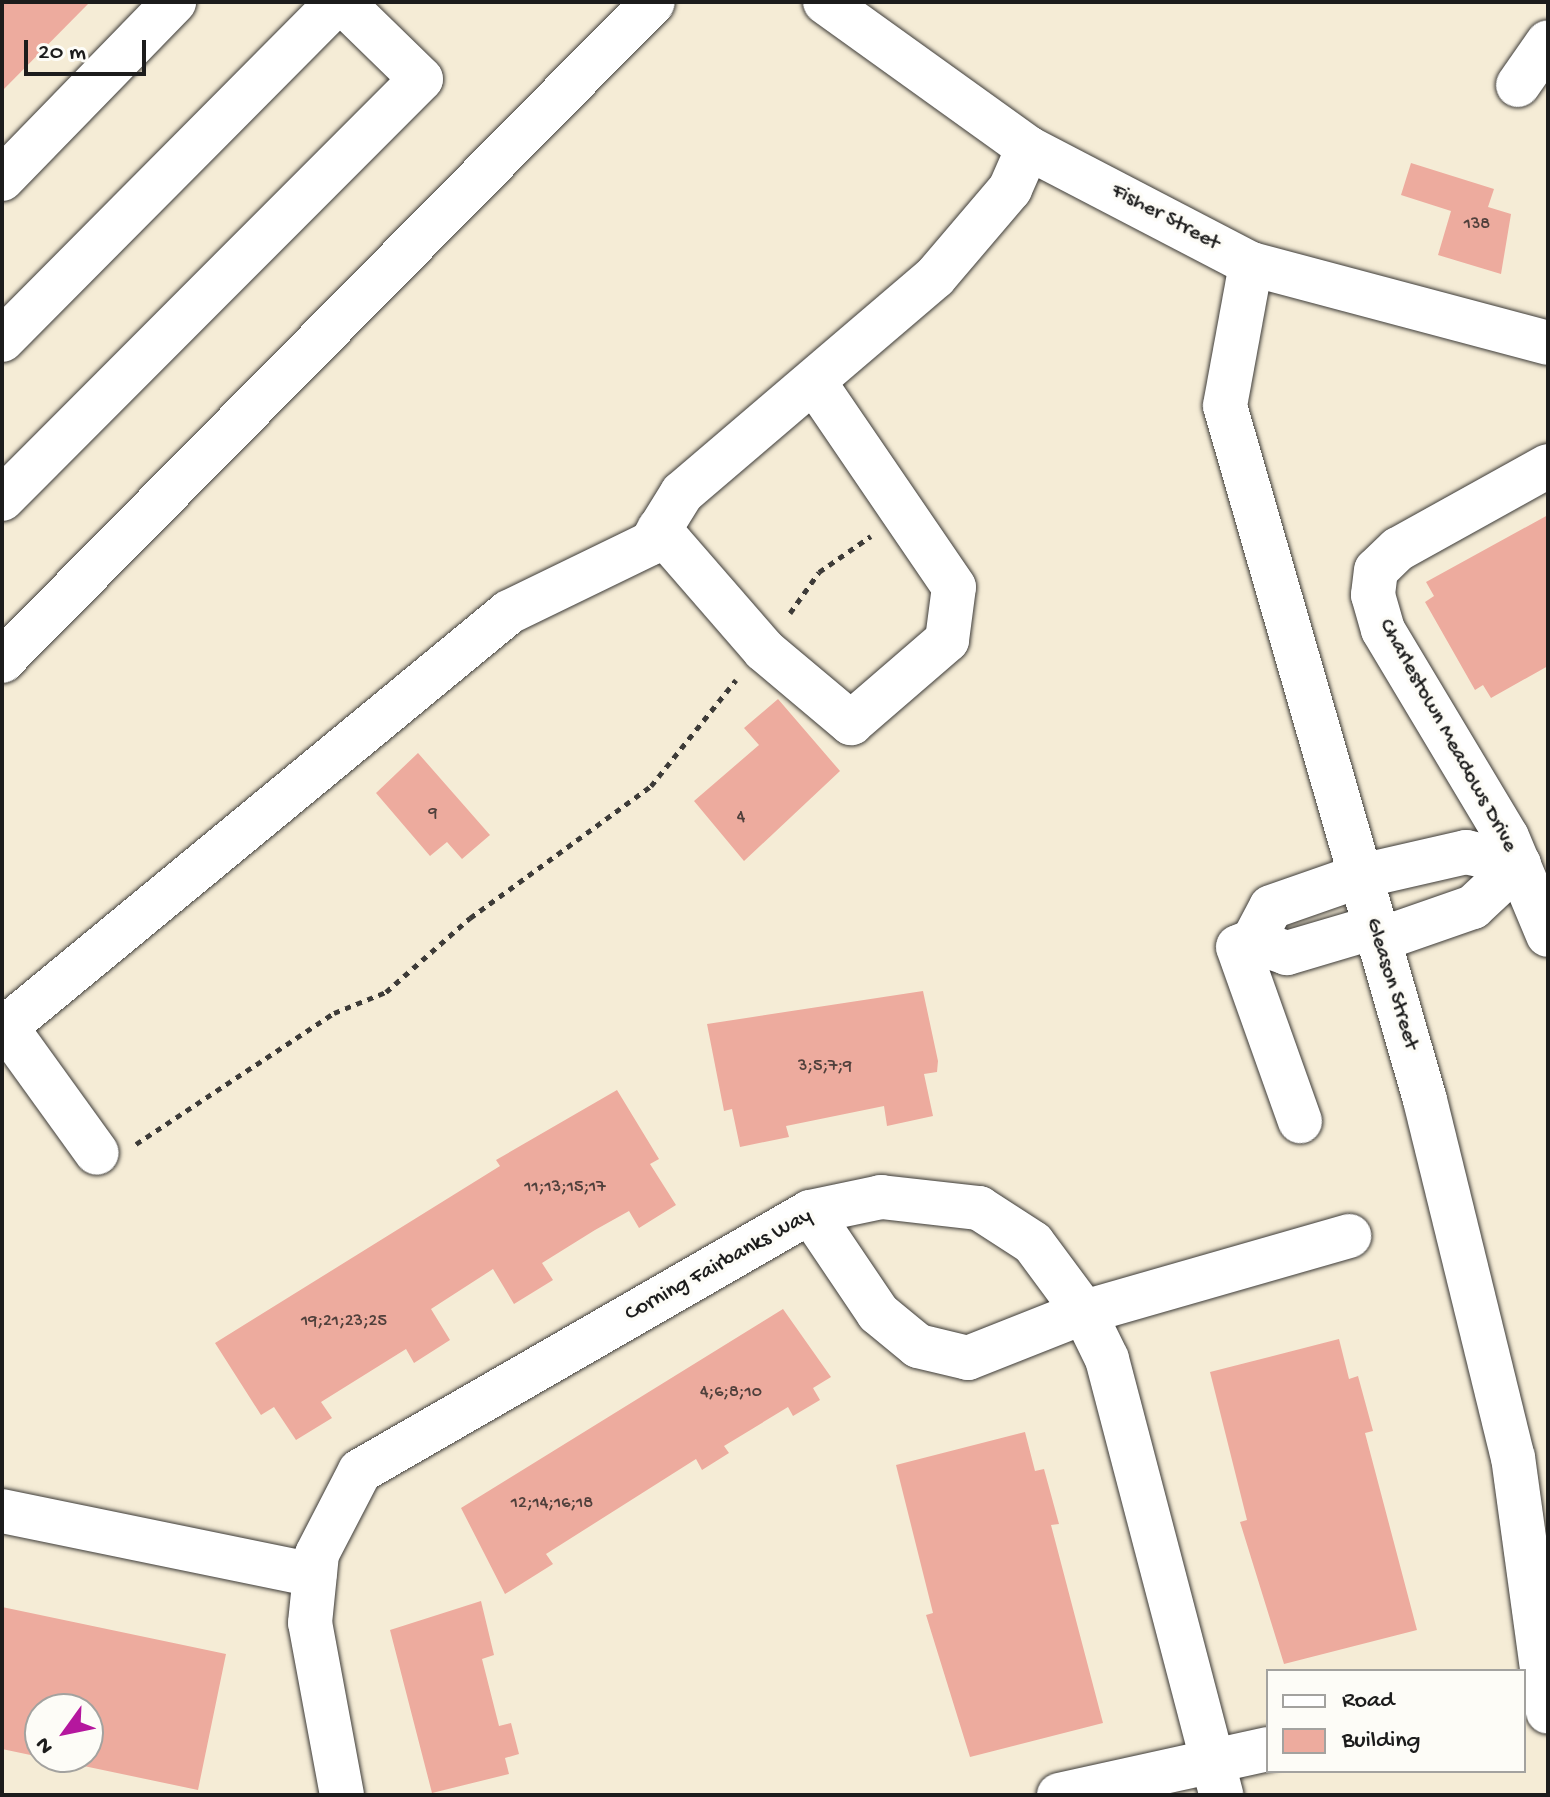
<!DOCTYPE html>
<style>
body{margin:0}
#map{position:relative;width:1550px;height:1797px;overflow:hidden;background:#f5ecd6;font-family:"Gochi Hand",sans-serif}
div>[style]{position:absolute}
.building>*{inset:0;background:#edab9e}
.path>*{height:5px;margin-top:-2.5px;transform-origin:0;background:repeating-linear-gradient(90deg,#3d3b38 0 6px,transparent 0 12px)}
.roads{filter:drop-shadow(0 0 2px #3d3b38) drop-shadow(0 0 2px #3d3b38)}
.minor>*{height:44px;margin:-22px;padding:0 22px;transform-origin:22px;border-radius:22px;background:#fff}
span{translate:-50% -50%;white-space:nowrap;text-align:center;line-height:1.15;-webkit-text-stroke:7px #fdfcf7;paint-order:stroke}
.number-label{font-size:18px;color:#50403c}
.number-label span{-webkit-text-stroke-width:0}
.street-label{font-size:22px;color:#1c1c1c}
.frame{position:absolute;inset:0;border:4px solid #1c1c1c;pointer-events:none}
.legend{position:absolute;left:1266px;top:1669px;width:260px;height:104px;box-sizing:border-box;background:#fdfcf7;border:2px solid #a3a29f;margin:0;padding:10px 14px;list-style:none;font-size:24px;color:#1c1c1c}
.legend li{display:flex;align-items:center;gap:16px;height:40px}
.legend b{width:40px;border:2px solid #a3a29f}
.north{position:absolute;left:24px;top:1693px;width:80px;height:80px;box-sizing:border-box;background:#fdfcf7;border:2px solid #a3a29f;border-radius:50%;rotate:237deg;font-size:22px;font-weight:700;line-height:32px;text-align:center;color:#1c1c1c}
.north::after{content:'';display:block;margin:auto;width:28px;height:36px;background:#b5179e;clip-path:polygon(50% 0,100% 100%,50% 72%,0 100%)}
.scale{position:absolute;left:24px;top:40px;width:122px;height:36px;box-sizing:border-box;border:4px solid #1c1c1c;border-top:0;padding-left:10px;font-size:24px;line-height:28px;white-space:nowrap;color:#1c1c1c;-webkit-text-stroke:6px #fdfcf7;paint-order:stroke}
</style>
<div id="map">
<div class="building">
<i style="clip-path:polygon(2px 2px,90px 2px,2px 91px)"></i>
<i style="clip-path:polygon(1411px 163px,1494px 189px,1488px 207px,1511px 214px,1501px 274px,1438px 255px,1451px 211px,1401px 195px)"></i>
<i style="clip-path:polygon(1548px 515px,1548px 666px,1491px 698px,1483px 685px,1475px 690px,1425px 602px,1434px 596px,1426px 582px)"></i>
<i style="clip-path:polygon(778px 699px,840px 771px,744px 861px,694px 801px,759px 745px,744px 728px)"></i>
<i style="clip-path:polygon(418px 753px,490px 835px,462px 859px,447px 842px,430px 856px,376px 793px)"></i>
<i style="clip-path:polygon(923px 991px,938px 1061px,937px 1072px,924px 1074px,933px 1116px,887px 1126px,884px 1106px,786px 1126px,789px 1137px,740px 1147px,732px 1109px,724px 1111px,707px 1024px)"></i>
<i style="clip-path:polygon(617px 1090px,659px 1159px,650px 1164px,676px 1205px,639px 1228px,629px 1211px,595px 1230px,542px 1263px,553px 1280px,514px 1304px,493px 1269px,431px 1309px,450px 1340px,414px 1363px,406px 1349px,321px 1402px,332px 1418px,296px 1440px,274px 1407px,261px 1415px,215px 1343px,500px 1166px,496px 1160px)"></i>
<i style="clip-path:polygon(783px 1309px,831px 1377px,813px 1388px,820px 1400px,793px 1416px,788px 1407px,724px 1446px,729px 1453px,702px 1470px,696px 1459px,546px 1554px,553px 1564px,505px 1594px,461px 1508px)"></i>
<i style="clip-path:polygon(1339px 1339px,1349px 1379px,1358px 1376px,1373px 1431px,1365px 1433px,1417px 1630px,1284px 1664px,1240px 1522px,1247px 1520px,1210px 1372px)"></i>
<i style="clip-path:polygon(1025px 1432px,1035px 1471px,1044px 1469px,1059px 1524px,1051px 1525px,1103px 1723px,970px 1757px,926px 1615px,933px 1613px,896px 1465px)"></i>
<i style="clip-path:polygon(481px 1601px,494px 1655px,482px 1659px,499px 1726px,511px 1723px,519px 1754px,505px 1758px,509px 1774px,432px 1793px,390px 1630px)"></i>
<i style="clip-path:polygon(2px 1607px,226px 1654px,198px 1790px,41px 1757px,88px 1757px,88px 1709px,40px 1709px,40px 1757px,2px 1749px)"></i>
</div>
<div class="path">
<i style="left:790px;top:613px;width:50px;rotate:-54.7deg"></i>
<i style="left:819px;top:572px;width:63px;rotate:-34.7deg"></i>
<i style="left:136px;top:1144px;width:237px;rotate:-33.5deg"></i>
<i style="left:334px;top:1013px;width:56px;rotate:-22deg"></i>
<i style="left:386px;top:992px;width:112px;rotate:-41.4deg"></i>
<i style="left:470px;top:918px;width:224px;rotate:-36.1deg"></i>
<i style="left:651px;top:786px;width:136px;rotate:-51.3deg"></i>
</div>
<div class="roads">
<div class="minor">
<i style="left:825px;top:2px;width:250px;rotate:35.7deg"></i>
<i style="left:1028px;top:148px;width:251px;rotate:27.5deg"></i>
<i style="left:1251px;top:264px;width:307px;rotate:14.9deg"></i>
<i style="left:1518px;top:85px;width:52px;rotate:-55.1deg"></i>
<i style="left:2px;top:179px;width:247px;rotate:-45.8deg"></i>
<i style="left:1251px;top:264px;width:144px;rotate:100.4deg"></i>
<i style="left:1225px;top:406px;width:722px;rotate:73.92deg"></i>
<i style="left:1425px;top:1100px;width:368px;rotate:76.2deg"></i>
<i style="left:1513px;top:1457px;width:257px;rotate:82.2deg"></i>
<i style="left:2px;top:340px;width:477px;rotate:-45.2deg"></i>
<i style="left:1548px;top:466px;width:171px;rotate:151deg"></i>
<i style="left:1398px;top:549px;width:30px;rotate:136deg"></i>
<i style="left:1376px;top:570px;width:25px;rotate:97deg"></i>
<i style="left:1373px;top:595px;width:36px;rotate:74deg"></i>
<i style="left:1383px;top:630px;width:241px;rotate:59.1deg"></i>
<i style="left:1507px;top:837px;width:106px;rotate:67.3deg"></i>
<i style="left:2px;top:499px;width:593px;rotate:-45.07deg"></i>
<i style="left:421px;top:79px;width:110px;rotate:-135.7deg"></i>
<i style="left:659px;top:529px;width:160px;rotate:49deg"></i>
<i style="left:764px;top:650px;width:114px;rotate:40deg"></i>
<i style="left:851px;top:723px;width:127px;rotate:-40.8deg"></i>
<i style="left:947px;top:640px;width:53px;rotate:-82.5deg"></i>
<i style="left:954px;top:587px;width:248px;rotate:-124.3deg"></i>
<i style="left:2px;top:661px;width:926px;rotate:-45.35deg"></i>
<i style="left:1375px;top:927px;width:92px;rotate:163.5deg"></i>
<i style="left:1287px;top:953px;width:36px;rotate:-161deg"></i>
<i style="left:1253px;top:941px;width:38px;rotate:-62deg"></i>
<i style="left:1271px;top:907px;width:91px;rotate:-19.2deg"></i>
<i style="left:1357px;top:877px;width:112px;rotate:-12.9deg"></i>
<i style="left:1466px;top:852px;width:54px;rotate:12.8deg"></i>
<i style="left:1519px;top:864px;width:63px;rotate:136.9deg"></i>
<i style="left:1473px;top:907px;width:101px;rotate:160.8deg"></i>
<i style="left:1253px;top:941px;width:16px;rotate:158deg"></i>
<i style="left:1238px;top:947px;width:185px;rotate:70.4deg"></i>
<i style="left:6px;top:1027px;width:155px;rotate:54.2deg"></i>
<i style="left:2px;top:1030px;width:657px;rotate:-39.5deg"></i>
<i style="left:509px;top:612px;width:158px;rotate:-25.9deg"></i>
<i style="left:651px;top:543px;width:59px;rotate:-58.2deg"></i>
<i style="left:682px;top:493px;width:333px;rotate:-40.5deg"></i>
<i style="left:935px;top:277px;width:116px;rotate:-49.6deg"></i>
<i style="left:1010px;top:189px;width:45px;rotate:-66.3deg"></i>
<i style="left:810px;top:1212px;width:122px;rotate:56deg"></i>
<i style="left:878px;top:1313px;width:52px;rotate:39.5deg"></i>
<i style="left:918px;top:1346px;width:51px;rotate:13.5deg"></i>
<i style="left:968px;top:1358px;width:125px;rotate:-21.6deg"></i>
<i style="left:1084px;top:1312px;width:276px;rotate:-16deg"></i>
<i style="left:2px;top:1511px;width:319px;rotate:11.6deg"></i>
<i style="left:342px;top:1795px;width:175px;rotate:-100.5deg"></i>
<i style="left:310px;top:1623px;width:69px;rotate:-84.2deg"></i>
<i style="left:317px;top:1554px;width:93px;rotate:-62.6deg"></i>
<i style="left:360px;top:1471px;width:519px;rotate:-29.92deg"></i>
<i style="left:810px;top:1212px;width:73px;rotate:-11.9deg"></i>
<i style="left:881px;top:1197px;width:99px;rotate:6.4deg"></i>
<i style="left:979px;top:1208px;width:64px;rotate:32.9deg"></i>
<i style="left:1033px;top:1243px;width:86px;rotate:53.5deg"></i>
<i style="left:1084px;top:1312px;width:52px;rotate:63.9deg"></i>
<i style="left:1107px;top:1359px;width:451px;rotate:75.3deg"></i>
<i style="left:1059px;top:1795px;width:214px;rotate:-12.4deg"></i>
</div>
</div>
<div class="number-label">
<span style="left:1477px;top:225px">138</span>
<span style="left:433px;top:814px">9</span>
<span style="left:741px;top:818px">4</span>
<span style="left:825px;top:1067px">3;5;7;9</span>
<span style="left:565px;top:1188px">11;13;15;17</span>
<span style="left:344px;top:1322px">19;21;23;25</span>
<span style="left:731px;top:1393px">4;6;8;10</span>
<span style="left:552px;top:1504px">12;14;16;18</span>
</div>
<div class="street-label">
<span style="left:1165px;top:218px;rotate:28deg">Fisher Street</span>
<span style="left:1447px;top:736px;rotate:61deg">Charlestown Meadows Drive</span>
<span style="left:1391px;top:984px;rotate:73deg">Gleason Street</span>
<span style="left:719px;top:1266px;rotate:-29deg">Corning Fairbanks Way</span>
</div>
<div class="frame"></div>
<ul class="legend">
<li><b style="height:10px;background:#fff"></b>Road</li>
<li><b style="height:22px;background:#edab9e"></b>Building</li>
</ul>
<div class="north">N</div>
<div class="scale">20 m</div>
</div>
